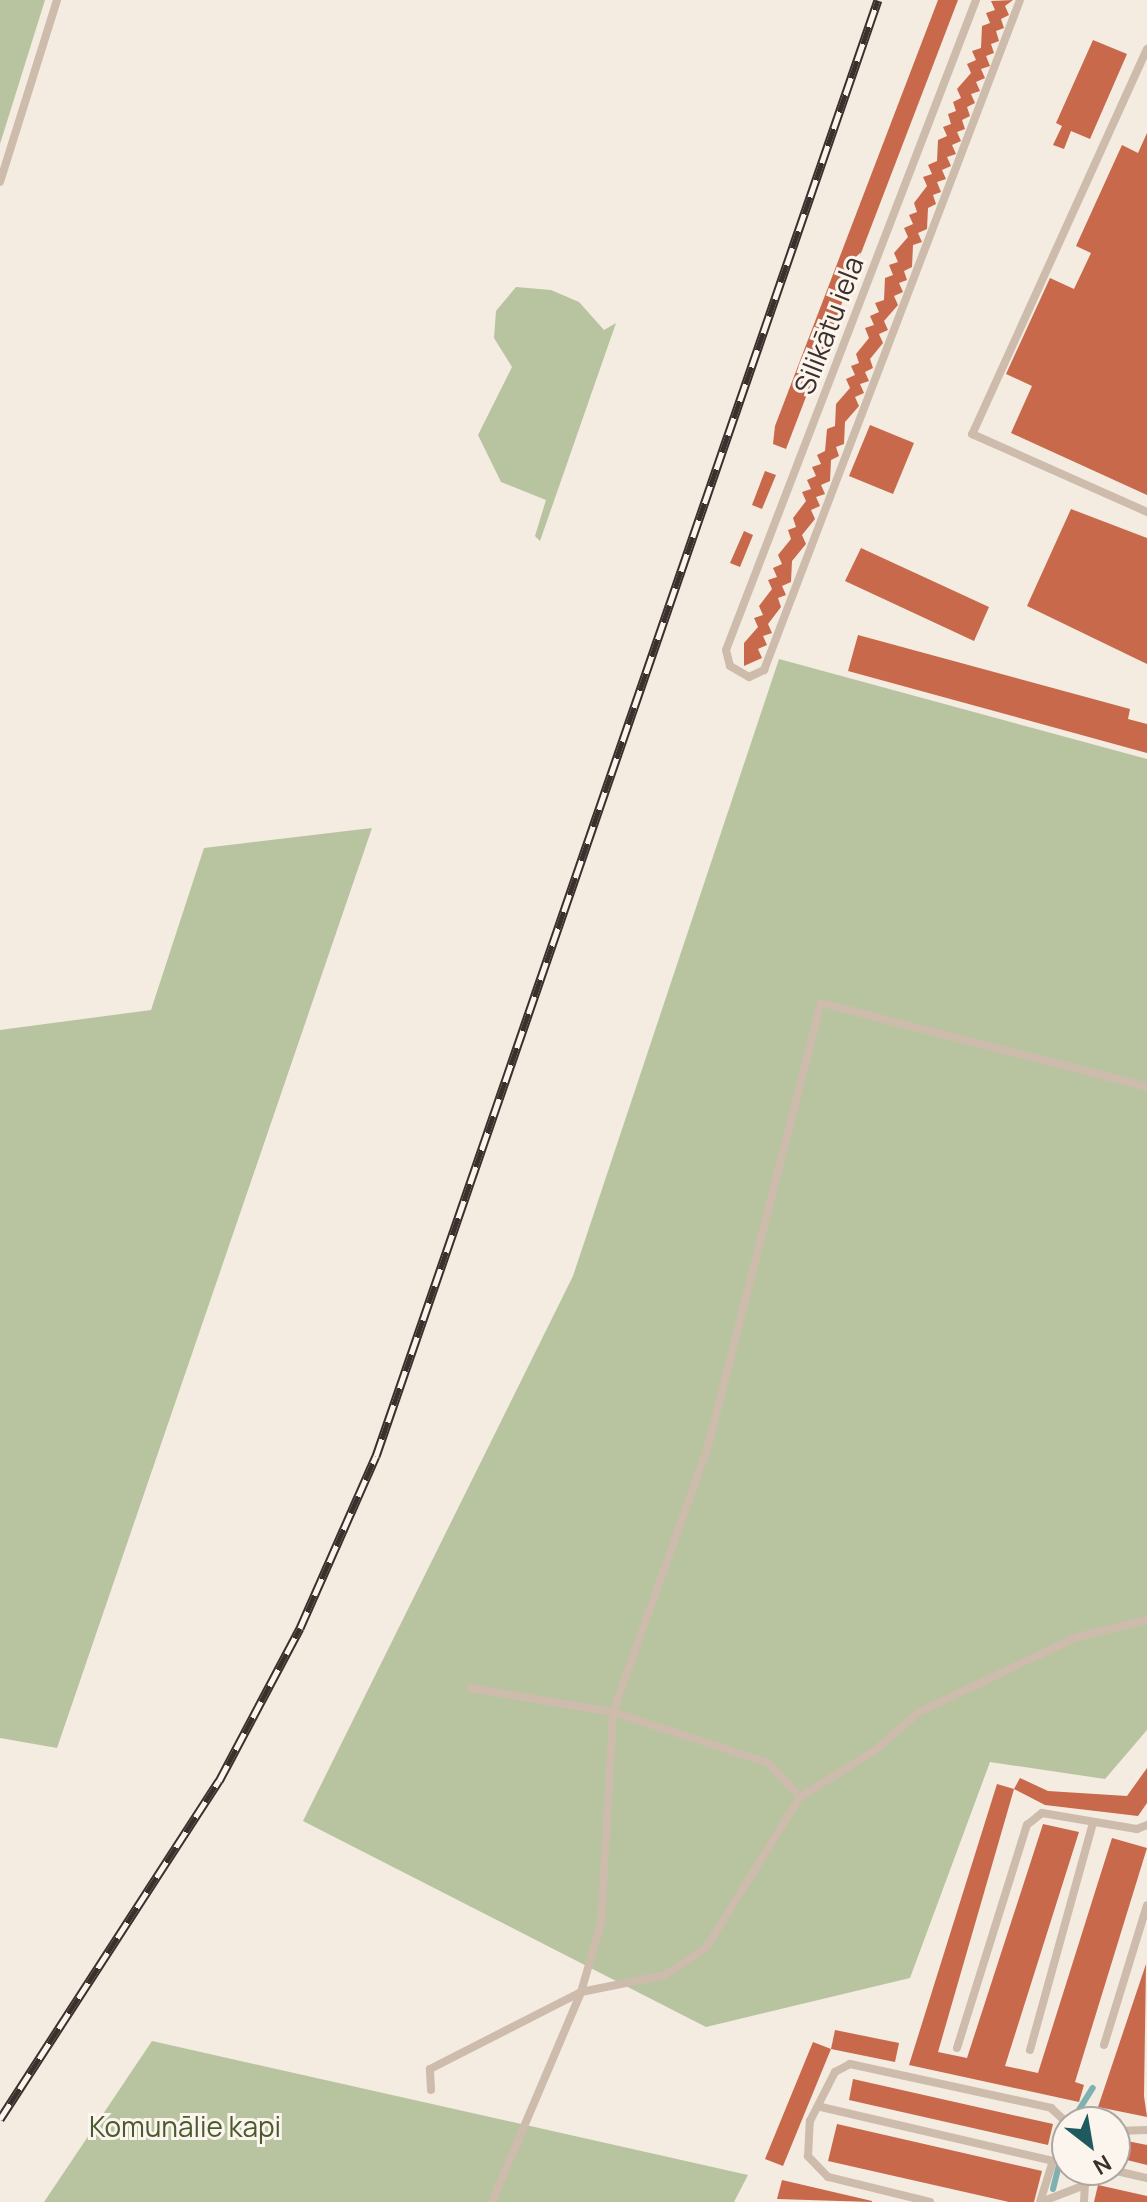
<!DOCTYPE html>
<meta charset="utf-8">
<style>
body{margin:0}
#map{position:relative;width:1147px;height:2202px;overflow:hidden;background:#f4ebe1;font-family:Manrope,sans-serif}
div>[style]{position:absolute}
.green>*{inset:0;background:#b8c4a0}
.stream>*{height:6px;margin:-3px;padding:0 3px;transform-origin:3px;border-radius:3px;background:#7fb0b2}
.building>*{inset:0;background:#c8694b}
.lane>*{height:8px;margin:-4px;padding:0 4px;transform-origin:4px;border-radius:4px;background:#cdbbac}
.rail>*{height:9px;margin-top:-4.5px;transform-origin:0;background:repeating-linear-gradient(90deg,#fbf5ee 0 18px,#3b302b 0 36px);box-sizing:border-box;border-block:2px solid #3b302b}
span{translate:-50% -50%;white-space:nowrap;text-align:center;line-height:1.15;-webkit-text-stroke:6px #fbf5ee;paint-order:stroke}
.street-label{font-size:28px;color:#3b302b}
.park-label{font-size:28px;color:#4a5a2e}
.north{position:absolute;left:1051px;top:2106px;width:80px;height:80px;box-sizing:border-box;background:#fbf5ee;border:2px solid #aea6a0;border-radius:50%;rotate:149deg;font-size:22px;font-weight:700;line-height:32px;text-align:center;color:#3b302b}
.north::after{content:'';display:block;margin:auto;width:28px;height:36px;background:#1f5a5e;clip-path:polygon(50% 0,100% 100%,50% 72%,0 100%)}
</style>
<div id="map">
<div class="green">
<i style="clip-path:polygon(0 0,45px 0,0 144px)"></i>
<i style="clip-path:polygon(516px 287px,551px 290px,579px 302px,604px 330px,616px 323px,540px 541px,535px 536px,546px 500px,501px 482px,478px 435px,512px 367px,494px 338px,496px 311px)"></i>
<i style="clip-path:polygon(779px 659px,1147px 759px,1147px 1730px,1105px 1779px,990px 1762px,910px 1978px,706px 2027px,303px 1821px,573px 1276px)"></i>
<i style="clip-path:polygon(372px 828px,57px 1748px,0 1738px,0 1030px,151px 1010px,204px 848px)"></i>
<i style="clip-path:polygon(152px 2041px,748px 2175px,734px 2202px,44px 2202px)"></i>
</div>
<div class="stream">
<i style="left:1072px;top:2121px;width:39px;rotate:-58deg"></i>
<i style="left:1062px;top:2149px;width:18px;rotate:-74deg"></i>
<i style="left:1053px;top:2189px;width:25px;rotate:-76deg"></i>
</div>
<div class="building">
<i style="clip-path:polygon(938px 0,958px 0,786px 449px,773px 444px,775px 426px)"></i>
<i style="clip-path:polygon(1013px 0,1005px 6px,1009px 15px,1001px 19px,1004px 28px,996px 31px,999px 41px,991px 44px,994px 53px,986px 56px,990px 66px,981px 69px,985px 78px,976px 82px,980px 91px,971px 94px,975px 103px,967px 107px,970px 116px,962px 120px,965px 129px,957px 132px,961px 141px,952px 145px,956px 154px,947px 157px,951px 166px,942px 170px,946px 179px,937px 182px,941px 192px,933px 195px,936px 204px,928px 208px,927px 229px,918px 233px,922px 242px,913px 245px,912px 267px,904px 271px,907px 280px,899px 283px,903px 292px,894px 296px,898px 305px,884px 321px,888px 330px,879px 334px,883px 343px,870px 359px,873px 368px,865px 372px,869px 381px,860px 384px,864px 393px,855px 397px,859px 406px,845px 422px,844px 444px,836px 447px,839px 456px,831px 460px,830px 481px,821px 485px,825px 494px,816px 497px,820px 506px,811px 510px,815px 519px,802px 535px,806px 544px,792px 561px,791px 582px,782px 586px,786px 595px,778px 598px,781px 607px,768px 624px,772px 633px,763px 636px,767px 645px,758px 649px,762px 658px,744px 666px,744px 643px,758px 627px,754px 618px,763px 615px,759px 606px,772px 589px,768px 580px,777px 577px,773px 568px,782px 564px,778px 555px,791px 539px,788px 530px,796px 527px,793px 518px,806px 501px,802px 492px,811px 489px,807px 480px,816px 476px,812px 467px,821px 464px,817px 455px,825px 451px,827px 429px,835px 426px,836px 404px,850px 388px,846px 379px,855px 375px,851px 366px,859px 363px,856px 354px,869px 338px,865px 328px,874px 325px,870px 316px,879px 312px,875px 303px,884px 300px,885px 278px,893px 275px,889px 265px,898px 262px,894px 253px,908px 237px,904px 228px,913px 224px,909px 215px,917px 212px,914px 203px,927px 186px,923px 177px,932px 174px,928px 165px,937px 161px,938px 140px,947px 136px,943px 127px,951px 124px,948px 114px,956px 111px,953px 102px,961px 98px,957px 89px,971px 73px,967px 64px,976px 60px,972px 51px,981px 48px,982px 26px,990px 23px,986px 13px,995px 10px,991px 1px)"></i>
<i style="clip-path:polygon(1093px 40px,1127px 54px,1090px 139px,1071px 131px,1064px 149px,1053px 145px,1062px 126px,1056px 123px)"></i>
<i style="clip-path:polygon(1147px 133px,1147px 495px,1011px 433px,1032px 386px,1006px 374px,1050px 278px,1074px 289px,1091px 253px,1076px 246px,1122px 145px,1138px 153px)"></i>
<i style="clip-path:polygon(870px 425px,914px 443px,893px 494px,849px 476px)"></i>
<i style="clip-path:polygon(765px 471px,776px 475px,762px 509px,752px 505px)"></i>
<i style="clip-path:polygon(1071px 509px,1147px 538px,1147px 664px,1027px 606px)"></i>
<i style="clip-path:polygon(744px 531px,753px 535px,740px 567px,730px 563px)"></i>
<i style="clip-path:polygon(861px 548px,989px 607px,974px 641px,845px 581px)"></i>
<i style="clip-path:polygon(858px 635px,1130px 709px,1128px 719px,1147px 724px,1147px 753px,848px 671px)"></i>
<i style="clip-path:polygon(1147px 1768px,1147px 1803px,1138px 1816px,1045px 1805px,1014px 1789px,1020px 1778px,1048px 1791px,1127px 1796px)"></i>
<i style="clip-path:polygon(997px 1784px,1014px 1789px,938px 2052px,967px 2058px,1043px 1824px,1079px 1832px,1005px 2066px,1038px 2073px,1112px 1838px,1147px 1848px,1075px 2082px,1084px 2085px,1079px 2102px,909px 2065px)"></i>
<i style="clip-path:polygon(1146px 1964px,1144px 2096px,1147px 2117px,1098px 2107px)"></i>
<i style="clip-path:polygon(835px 2030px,899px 2043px,895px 2062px,831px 2049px)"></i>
<i style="clip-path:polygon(813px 2042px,831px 2049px,783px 2166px,765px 2159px)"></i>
<i style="clip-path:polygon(853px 2079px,1053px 2124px,1048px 2145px,849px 2100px)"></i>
<i style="clip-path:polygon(837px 2124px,1042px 2171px,1034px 2202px,1009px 2202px,828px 2161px)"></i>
<i style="clip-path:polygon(1127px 2141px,1147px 2145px,1147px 2165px,1123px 2159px)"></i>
<i style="clip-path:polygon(782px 2180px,872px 2201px,872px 2202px,777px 2199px)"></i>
<i style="clip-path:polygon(1098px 2185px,1147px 2196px,1147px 2202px,1094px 2202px)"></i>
</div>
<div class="lane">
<i style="left:976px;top:0;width:696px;rotate:111.04deg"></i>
<i style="left:726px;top:650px;width:16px;rotate:76deg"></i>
<i style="left:730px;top:666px;width:22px;rotate:30deg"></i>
<i style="left:749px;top:677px;width:17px;rotate:-25deg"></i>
<i style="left:764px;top:670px;width:717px;rotate:-69.09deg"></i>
<i style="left:1147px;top:49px;width:423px;rotate:114.4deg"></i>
<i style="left:972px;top:434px;width:192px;rotate:24deg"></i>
<i style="left:0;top:182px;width:191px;rotate:-72.6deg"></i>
<i style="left:470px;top:1688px;width:145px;rotate:9.5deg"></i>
<i style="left:613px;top:1712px;width:163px;rotate:18.2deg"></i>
<i style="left:768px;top:1763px;width:47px;rotate:46.7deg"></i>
<i style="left:1104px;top:2045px;width:146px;rotate:-72.9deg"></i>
<i style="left:957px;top:2048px;width:234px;rotate:-72.6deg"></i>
<i style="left:1027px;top:1825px;width:19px;rotate:-39deg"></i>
<i style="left:1042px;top:1813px;width:96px;rotate:9.6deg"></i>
<i style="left:1137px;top:1829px;width:11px;rotate:-22deg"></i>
<i style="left:1030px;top:2050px;width:236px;rotate:-74.5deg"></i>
<i style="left:431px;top:2090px;width:21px;rotate:-93deg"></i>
<i style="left:430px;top:2069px;width:169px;rotate:-27deg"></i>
<i style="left:581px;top:1992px;width:86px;rotate:-11.4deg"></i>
<i style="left:665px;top:1975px;width:49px;rotate:-33.4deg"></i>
<i style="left:706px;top:1948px;width:178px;rotate:-58.1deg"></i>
<i style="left:800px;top:1797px;width:87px;rotate:-31.9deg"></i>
<i style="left:874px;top:1751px;width:60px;rotate:-40.9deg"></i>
<i style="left:919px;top:1712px;width:175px;rotate:-25.4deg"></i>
<i style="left:1077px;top:1637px;width:72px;rotate:-13.7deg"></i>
<i style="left:821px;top:2107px;width:238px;rotate:13.1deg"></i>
<i style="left:1053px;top:2161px;width:15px;rotate:-23deg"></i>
<i style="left:1115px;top:2131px;width:32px;rotate:-2deg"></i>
<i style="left:1112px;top:2170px;width:36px;rotate:13deg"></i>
<i style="left:492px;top:2202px;width:228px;rotate:-67deg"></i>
<i style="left:581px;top:1992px;width:72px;rotate:-73.8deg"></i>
<i style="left:601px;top:1923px;width:211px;rotate:-86.7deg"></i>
<i style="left:613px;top:1712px;width:278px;rotate:-70.3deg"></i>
<i style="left:707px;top:1450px;width:461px;rotate:-75.7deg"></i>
<i style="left:821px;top:1003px;width:337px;rotate:14.4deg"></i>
<i style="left:930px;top:2202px;width:105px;rotate:-166.2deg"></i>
<i style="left:828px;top:2177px;width:29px;rotate:-134deg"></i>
<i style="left:808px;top:2156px;width:35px;rotate:-87deg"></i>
<i style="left:810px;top:2121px;width:55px;rotate:-63deg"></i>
<i style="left:835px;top:2072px;width:17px;rotate:-28deg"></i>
<i style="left:850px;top:2064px;width:206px;rotate:12.3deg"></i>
<i style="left:1051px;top:2108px;width:22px;rotate:43deg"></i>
<i style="left:1040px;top:2202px;width:43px;rotate:-72.4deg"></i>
<i style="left:1041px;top:2202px;width:47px;rotate:-21.1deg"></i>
<i style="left:1084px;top:2202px;width:17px;rotate:-87deg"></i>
<i style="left:1085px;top:2185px;width:21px;rotate:-47deg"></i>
</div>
<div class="rail">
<i style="left:0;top:2119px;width:403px;rotate:-57.1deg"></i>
<i style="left:219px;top:1781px;width:173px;rotate:-62.1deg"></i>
<i style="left:300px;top:1628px;width:188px;rotate:-66.2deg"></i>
<i style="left:376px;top:1456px;width:1540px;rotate:-70.98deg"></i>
</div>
<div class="street-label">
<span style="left:828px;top:325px;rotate:-69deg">Silikātu iela</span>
</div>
<div class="park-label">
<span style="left:185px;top:2126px">Komunālie kapi</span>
</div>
<div class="north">N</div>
</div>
